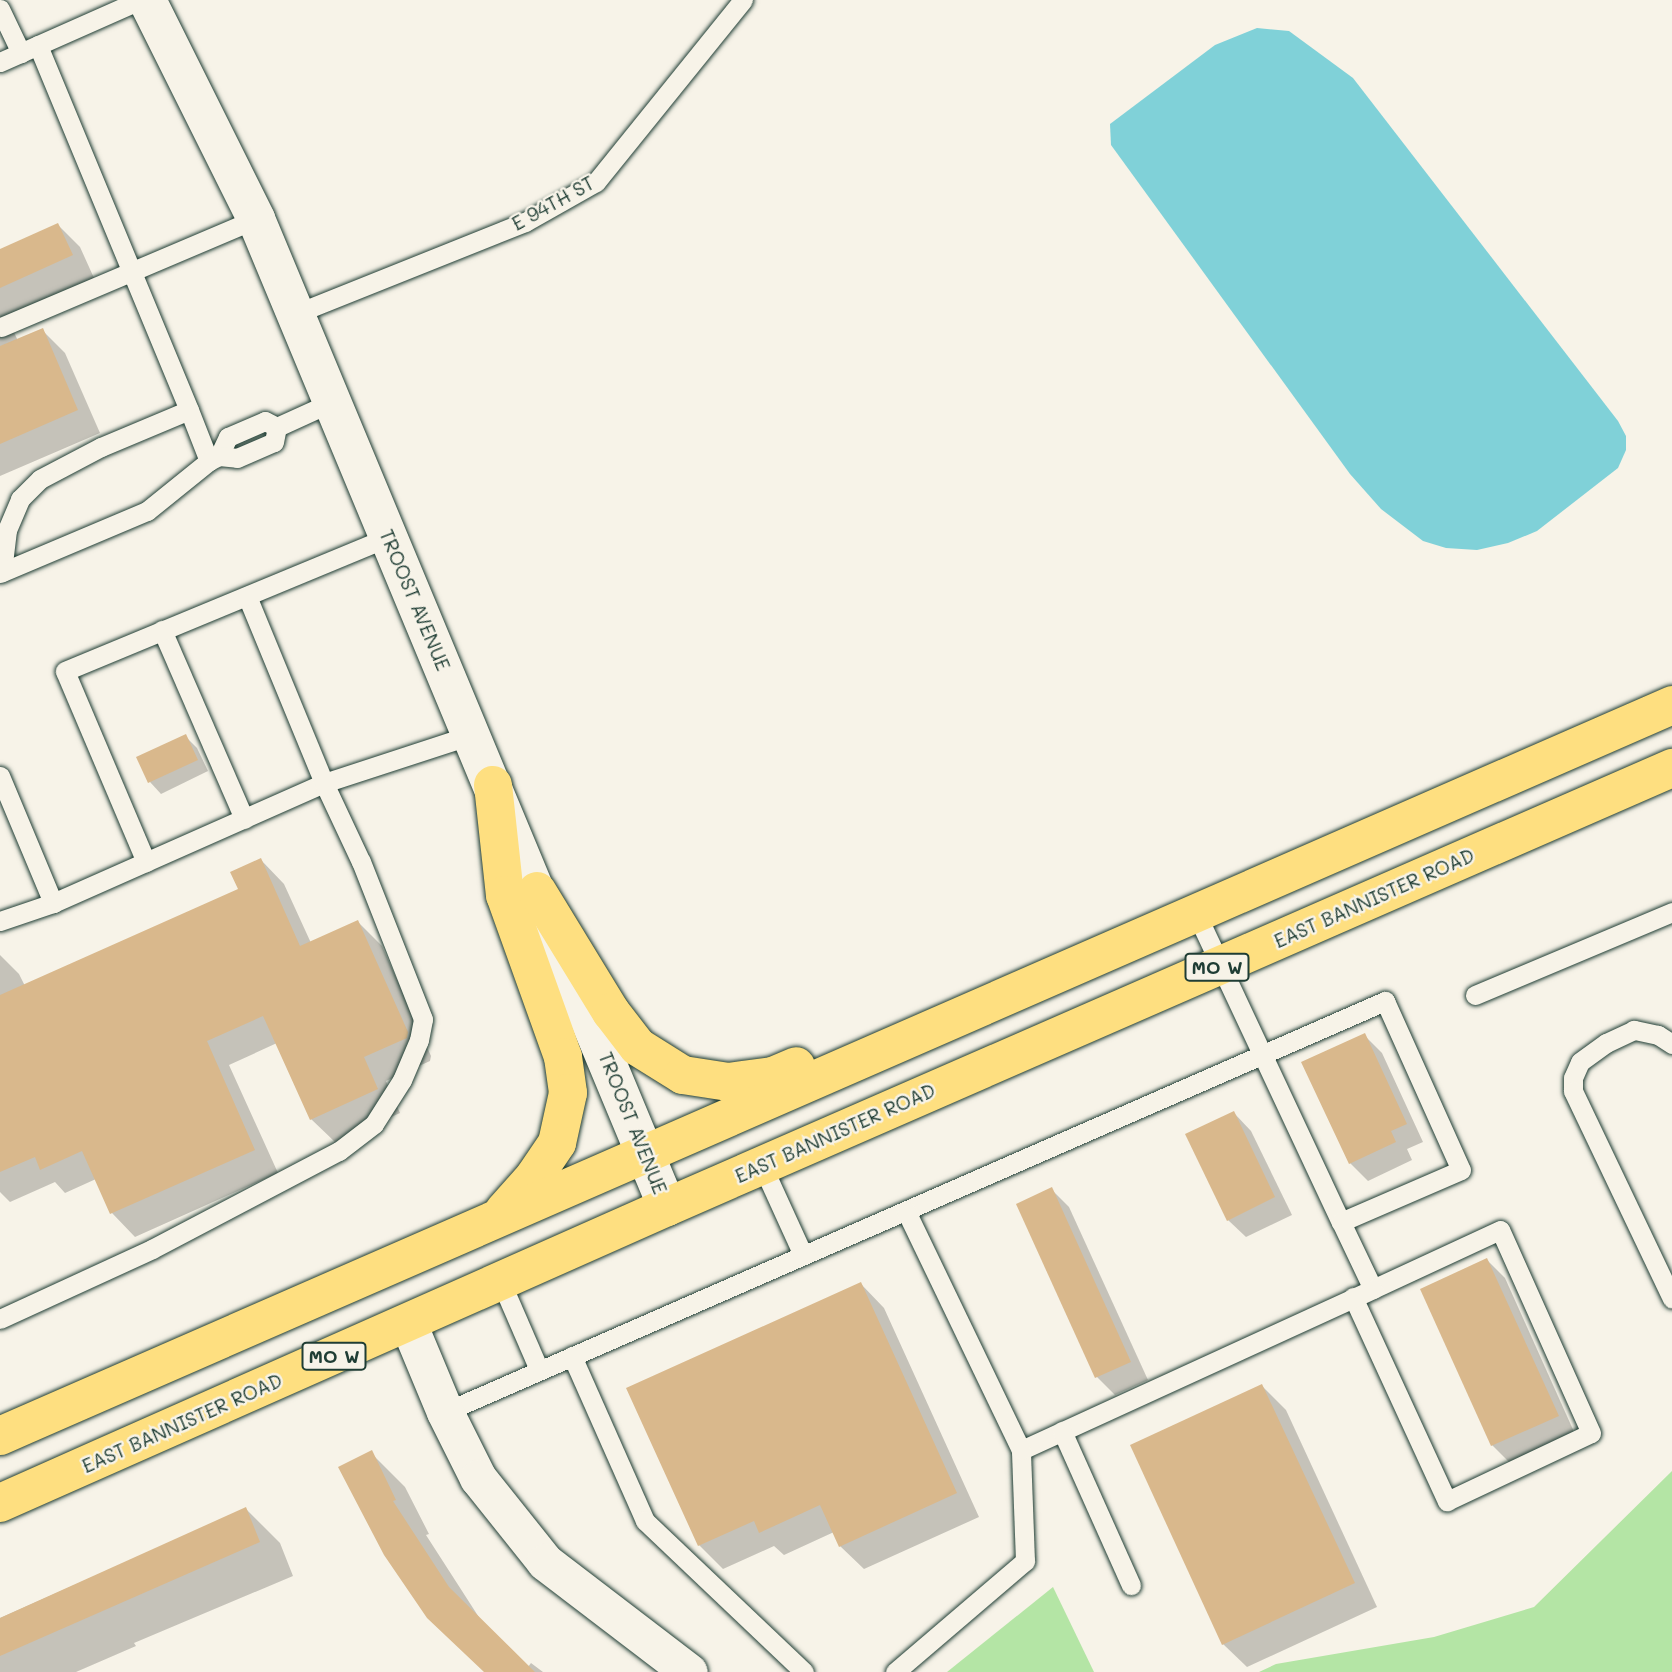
<!DOCTYPE html>
<style>
body{margin:0}
#map{position:relative;width:1672px;height:1672px;overflow:hidden;background:#f7f3e8;font-family:Mali,sans-serif}
div>[style]{position:absolute}
.green>*{inset:0;background:#b4e5a5}
.water>*{inset:0;background:#80d1d8}
.shadow>*{inset:0;background:#0003}
.building>*{inset:0;background:#d9b88c}
.roads{filter:drop-shadow(0 0 2px #1f3d34) drop-shadow(0 0 2px #1f3d34)}
.service>*{height:19px;margin:-9.5px;padding:0 9.5px;transform-origin:9.5px;border-radius:9.5px;background:#f7f3e8}
.minor>*{height:37px;margin:-18.5px;padding:0 18.5px;transform-origin:18.5px;border-radius:18.5px;background:#f7f3e8}
.secondary>*{height:38px;margin:-19px;padding:0 19px;transform-origin:19px;border-radius:19px;background:#f7f3e8}
.primary>*{height:38px;margin:-19px;padding:0 19px;transform-origin:19px;border-radius:19px;background:#fedf80}
span{translate:-50% -50%;white-space:nowrap;text-align:center;line-height:1.15;-webkit-text-stroke:5px #f7f3e8;paint-order:stroke}
.shield-label span{padding:2px 5px;background:#f7f3e8;border:2px solid;border-radius:5px;-webkit-text-stroke-width:0}
.shield-label{font-size:18px;color:#1f3d34;font-weight:700}
.street-label{font-size:19px;color:#1f3d34}
</style>
<div id="map">
<div class="green">
<i style="clip-path:polygon(1672px 1471px,1672px 1672px,1259px 1672px,1276px 1664px,1434px 1637px,1534px 1607px)"></i>
<i style="clip-path:polygon(1053px 1587px,1094px 1672px,947px 1672px)"></i>
</div>
<div class="water">
<i style="clip-path:polygon(1257px 28px,1289px 31px,1353px 78px,1618px 421px,1626px 436px,1626px 450px,1618px 468px,1537px 531px,1508px 543px,1477px 550px,1446px 548px,1423px 541px,1381px 509px,1350px 474px,1111px 145px,1110px 124px,1215px 45px)"></i>
</div>
<div class="shadow">
<i style="clip-path:polygon(58px 225px,80px 247px,94px 278px,7px 317px,18px 341px,42px 330px,65px 353px,100px 433px,0 476px,0 251px)"></i>
<i style="clip-path:polygon(185px 736px,197px 748px,208px 771px,161px 794px,150px 782px)"></i>
<i style="clip-path:polygon(261px 860px,284px 884px,311px 943px,358px 922px,382px 946px,431px 1056px,430px 1061px,386px 1081px,400px 1113px,335px 1142px,311px 1119px,277px 1043px,229px 1065px,278px 1173px,135px 1237px,112px 1213px,96px 1179px,65px 1193px,55px 1182px,10px 1202px,0 1192px,0 955px,19px 974px,25px 986px,241px 890px)"></i>
<i style="clip-path:polygon(1364px 1035px,1382px 1053px,1423px 1142px,1407px 1149px,1412px 1160px,1368px 1181px,1350px 1163px)"></i>
<i style="clip-path:polygon(1234px 1113px,1251px 1131px,1292px 1215px,1246px 1237px,1228px 1220px)"></i>
<i style="clip-path:polygon(1051px 1189px,1069px 1207px,1148px 1380px,1115px 1395px,1097px 1377px)"></i>
<i style="clip-path:polygon(1487px 1260px,1505px 1278px,1575px 1434px,1510px 1463px,1492px 1445px,1422px 1289px)"></i>
<i style="clip-path:polygon(861px 1284px,884px 1308px,979px 1517px,864px 1569px,840px 1546px,834px 1532px,784px 1555px,774px 1546px,723px 1569px,699px 1545px)"></i>
<i style="clip-path:polygon(1262px 1386px,1286px 1410px,1377px 1607px,1247px 1667px,1223px 1644px)"></i>
<i style="clip-path:polygon(371px 1453px,405px 1487px,429px 1534px,426px 1535px,482px 1622px,528px 1667px,531px 1663px,543px 1672px,485px 1672px,428px 1617px)"></i>
<i style="clip-path:polygon(246px 1509px,280px 1543px,293px 1576px,134px 1643px,136px 1646px,76px 1672px,0 1672px,0 1618px)"></i>
</div>
<div class="building">
<i style="clip-path:polygon(58px 223px,73px 255px,0 288px,0 249px)"></i>
<i style="clip-path:polygon(43px 328px,78px 410px,0 444px,0 346px)"></i>
<i style="clip-path:polygon(186px 734px,198px 760px,148px 783px,136px 757px)"></i>
<i style="clip-path:polygon(261px 858px,300px 946px,358px 920px,408px 1032px,407px 1038px,364px 1057px,378px 1089px,310px 1120px,263px 1016px,207px 1041px,255px 1150px,110px 1214px,82px 1151px,40px 1170px,35px 1157px,0 1172px,0 995px,238px 889px,230px 872px)"></i>
<i style="clip-path:polygon(1365px 1033px,1407px 1124px,1391px 1131px,1396px 1142px,1349px 1164px,1301px 1062px)"></i>
<i style="clip-path:polygon(1234px 1111px,1275px 1197px,1227px 1221px,1185px 1134px)"></i>
<i style="clip-path:polygon(1052px 1187px,1131px 1362px,1095px 1378px,1016px 1204px)"></i>
<i style="clip-path:polygon(1487px 1258px,1559px 1416px,1491px 1446px,1420px 1289px)"></i>
<i style="clip-path:polygon(861px 1282px,957px 1493px,839px 1547px,820px 1505px,759px 1533px,754px 1521px,698px 1546px,626px 1388px)"></i>
<i style="clip-path:polygon(1262px 1384px,1355px 1583px,1222px 1645px,1130px 1445px)"></i>
<i style="clip-path:polygon(372px 1450px,396px 1500px,393px 1501px,449px 1587px,535px 1672px,484px 1672px,427px 1618px,384px 1555px,338px 1467px)"></i>
<i style="clip-path:polygon(246px 1507px,260px 1542px,0 1656px,0 1618px)"></i>
</div>
<div class="roads">
<div class="service">
<i style="left:0;top:9px;width:49px;rotate:64.5deg"></i>
<i style="left:0;top:62px;width:153px;rotate:-23.9deg"></i>
<i style="left:295px;top:314px;width:248px;rotate:-21.8deg"></i>
<i style="left:525px;top:222px;width:81px;rotate:-29.4deg"></i>
<i style="left:596px;top:182px;width:234px;rotate:-51.1deg"></i>
<i style="left:1px;top:327px;width:277px;rotate:-23deg"></i>
<i style="left:189px;top:410px;width:55px;rotate:68.6deg"></i>
<i style="left:277px;top:427px;width:60px;rotate:-24.4deg"></i>
<i style="left:219px;top:456px;width:21px;rotate:-65deg"></i>
<i style="left:228px;top:437px;width:40px;rotate:-23.4deg"></i>
<i style="left:265px;top:421px;width:13px;rotate:27deg"></i>
<i style="left:2px;top:572px;width:42px;rotate:-83.2deg"></i>
<i style="left:7px;top:530px;width:34px;rotate:-67deg"></i>
<i style="left:20px;top:499px;width:28px;rotate:-45deg"></i>
<i style="left:40px;top:479px;width:69px;rotate:-27.7deg"></i>
<i style="left:101px;top:447px;width:95px;rotate:-22.8deg"></i>
<i style="left:189px;top:410px;width:395px;rotate:-112.5deg"></i>
<i style="left:0;top:573px;width:160px;rotate:-22.9deg"></i>
<i style="left:147px;top:511px;width:80px;rotate:-38.9deg"></i>
<i style="left:209px;top:461px;width:11px;rotate:-27deg"></i>
<i style="left:219px;top:456px;width:18px;rotate:6deg"></i>
<i style="left:237px;top:458px;width:40px;rotate:-23.4deg"></i>
<i style="left:274px;top:442px;width:15px;rotate:-79deg"></i>
<i style="left:162px;top:630px;width:206px;rotate:66.5deg"></i>
<i style="left:0;top:776px;width:138px;rotate:67.3deg"></i>
<i style="left:53px;top:903px;width:296px;rotate:-23.9deg"></i>
<i style="left:324px;top:783px;width:202px;rotate:-112.4deg"></i>
<i style="left:146px;top:862px;width:207px;rotate:-113deg"></i>
<i style="left:65px;top:671px;width:351px;rotate:-22.5deg"></i>
<i style="left:1196px;top:913px;width:341px;rotate:64.9deg"></i>
<i style="left:0;top:921px;width:56px;rotate:-18.8deg"></i>
<i style="left:1475px;top:995px;width:214px;rotate:-22.8deg"></i>
<i style="left:1672px;top:1044px;width:17px;rotate:-147deg"></i>
<i style="left:1658px;top:1035px;width:25px;rotate:-168deg"></i>
<i style="left:1634px;top:1030px;width:31px;rotate:155deg"></i>
<i style="left:1606px;top:1043px;width:32px;rotate:144deg"></i>
<i style="left:1580px;top:1062px;width:17px;rotate:114deg"></i>
<i style="left:1573px;top:1078px;width:13px;rotate:90deg"></i>
<i style="left:1573px;top:1091px;width:230px;rotate:64.5deg"></i>
<i style="left:762px;top:1165px;width:99px;rotate:65.5deg"></i>
<i style="left:501px;top:1282px;width:96px;rotate:66.6deg"></i>
<i style="left:1353px;top:1297px;width:225px;rotate:65.3deg"></i>
<i style="left:1447px;top:1501px;width:159px;rotate:-25.3deg"></i>
<i style="left:1591px;top:1433px;width:222px;rotate:-114.1deg"></i>
<i style="left:1500px;top:1230px;width:140px;rotate:155.1deg"></i>
<i style="left:0;top:1319px;width:167px;rotate:-24.7deg"></i>
<i style="left:152px;top:1249px;width:211px;rotate:-27.7deg"></i>
<i style="left:339px;top:1151px;width:44px;rotate:-37.6deg"></i>
<i style="left:374px;top:1124px;width:52px;rotate:-57.5deg"></i>
<i style="left:402px;top:1080px;width:43px;rotate:-67deg"></i>
<i style="left:419px;top:1040px;width:21px;rotate:-79deg"></i>
<i style="left:423px;top:1019px;width:169px;rotate:-111.5deg"></i>
<i style="left:361px;top:862px;width:87px;rotate:-115.1deg"></i>
<i style="left:324px;top:783px;width:155px;rotate:-18.1deg"></i>
<i style="left:572px;top:1356px;width:180px;rotate:66.1deg"></i>
<i style="left:645px;top:1521px;width:219px;rotate:43.5deg"></i>
<i style="left:445px;top:1412px;width:1026px;rotate:-23.62deg"></i>
<i style="left:1385px;top:1001px;width:185px;rotate:65.8deg"></i>
<i style="left:1461px;top:1170px;width:131px;rotate:156.6deg"></i>
<i style="left:1341px;top:1222px;width:74px;rotate:64.5deg"></i>
<i style="left:1373px;top:1289px;width:387px;rotate:155.4deg"></i>
<i style="left:1062px;top:1431px;width:169px;rotate:65.9deg"></i>
<i style="left:895px;top:1672px;width:171px;rotate:-40.5deg"></i>
<i style="left:1025px;top:1561px;width:111px;rotate:-92.1deg"></i>
<i style="left:1021px;top:1450px;width:265px;rotate:-115.7deg"></i>
</div>
<div class="minor">
<i style="left:408px;top:1323px;width:96px;rotate:67.4deg"></i>
<i style="left:445px;top:1412px;width:74px;rotate:63.4deg"></i>
<i style="left:478px;top:1478px;width:107px;rotate:51.4deg"></i>
<i style="left:545px;top:1562px;width:181px;rotate:37.4deg"></i>
</div>
<div class="secondary">
<i style="left:147px;top:0;width:245px;rotate:63.5deg"></i>
<i style="left:256px;top:219px;width:1070px;rotate:67.41deg"></i>
</div>
<div class="primary">
<i style="left:493px;top:785px;width:111px;rotate:83.8deg"></i>
<i style="left:505px;top:895px;width:172px;rotate:70.3deg"></i>
<i style="left:563px;top:1057px;width:36px;rotate:82deg"></i>
<i style="left:568px;top:1093px;width:51px;rotate:102.4deg"></i>
<i style="left:557px;top:1143px;width:40px;rotate:124deg"></i>
<i style="left:535px;top:1176px;width:47px;rotate:131.5deg"></i>
<i style="left:537px;top:891px;width:142px;rotate:58.6deg"></i>
<i style="left:611px;top:1012px;width:44px;rotate:52.4deg"></i>
<i style="left:638px;top:1047px;width:53px;rotate:31.9deg"></i>
<i style="left:683px;top:1075px;width:46px;rotate:8.8deg"></i>
<i style="left:728px;top:1082px;width:45px;rotate:-7.6deg"></i>
<i style="left:773px;top:1076px;width:25px;rotate:-23deg"></i>
<i style="left:0;top:1436px;width:1825px;rotate:-23.61deg"></i>
<i style="left:0;top:1503px;width:730px;rotate:-23.93deg"></i>
<i style="left:667px;top:1207px;width:1097px;rotate:-23.6deg"></i>
</div>
</div>
<div class="shield-label">
<span style="left:1217px;top:967px">MO W</span>
<span style="left:334px;top:1356px">MO W</span>
</div>
<div class="street-label">
<span style="left:553px;top:203px;rotate:-29deg">E 94TH ST</span>
<span style="left:415px;top:600px;rotate:67deg">TROOST AVENUE</span>
<span style="left:1374px;top:898px;rotate:-24deg">EAST BANNISTER ROAD</span>
<span style="left:633px;top:1123px;rotate:68deg">TROOST AVENUE</span>
<span style="left:835px;top:1133px;rotate:-24deg">EAST BANNISTER ROAD</span>
<span style="left:182px;top:1423px;rotate:-24deg">EAST BANNISTER ROAD</span>
</div>
</div>
